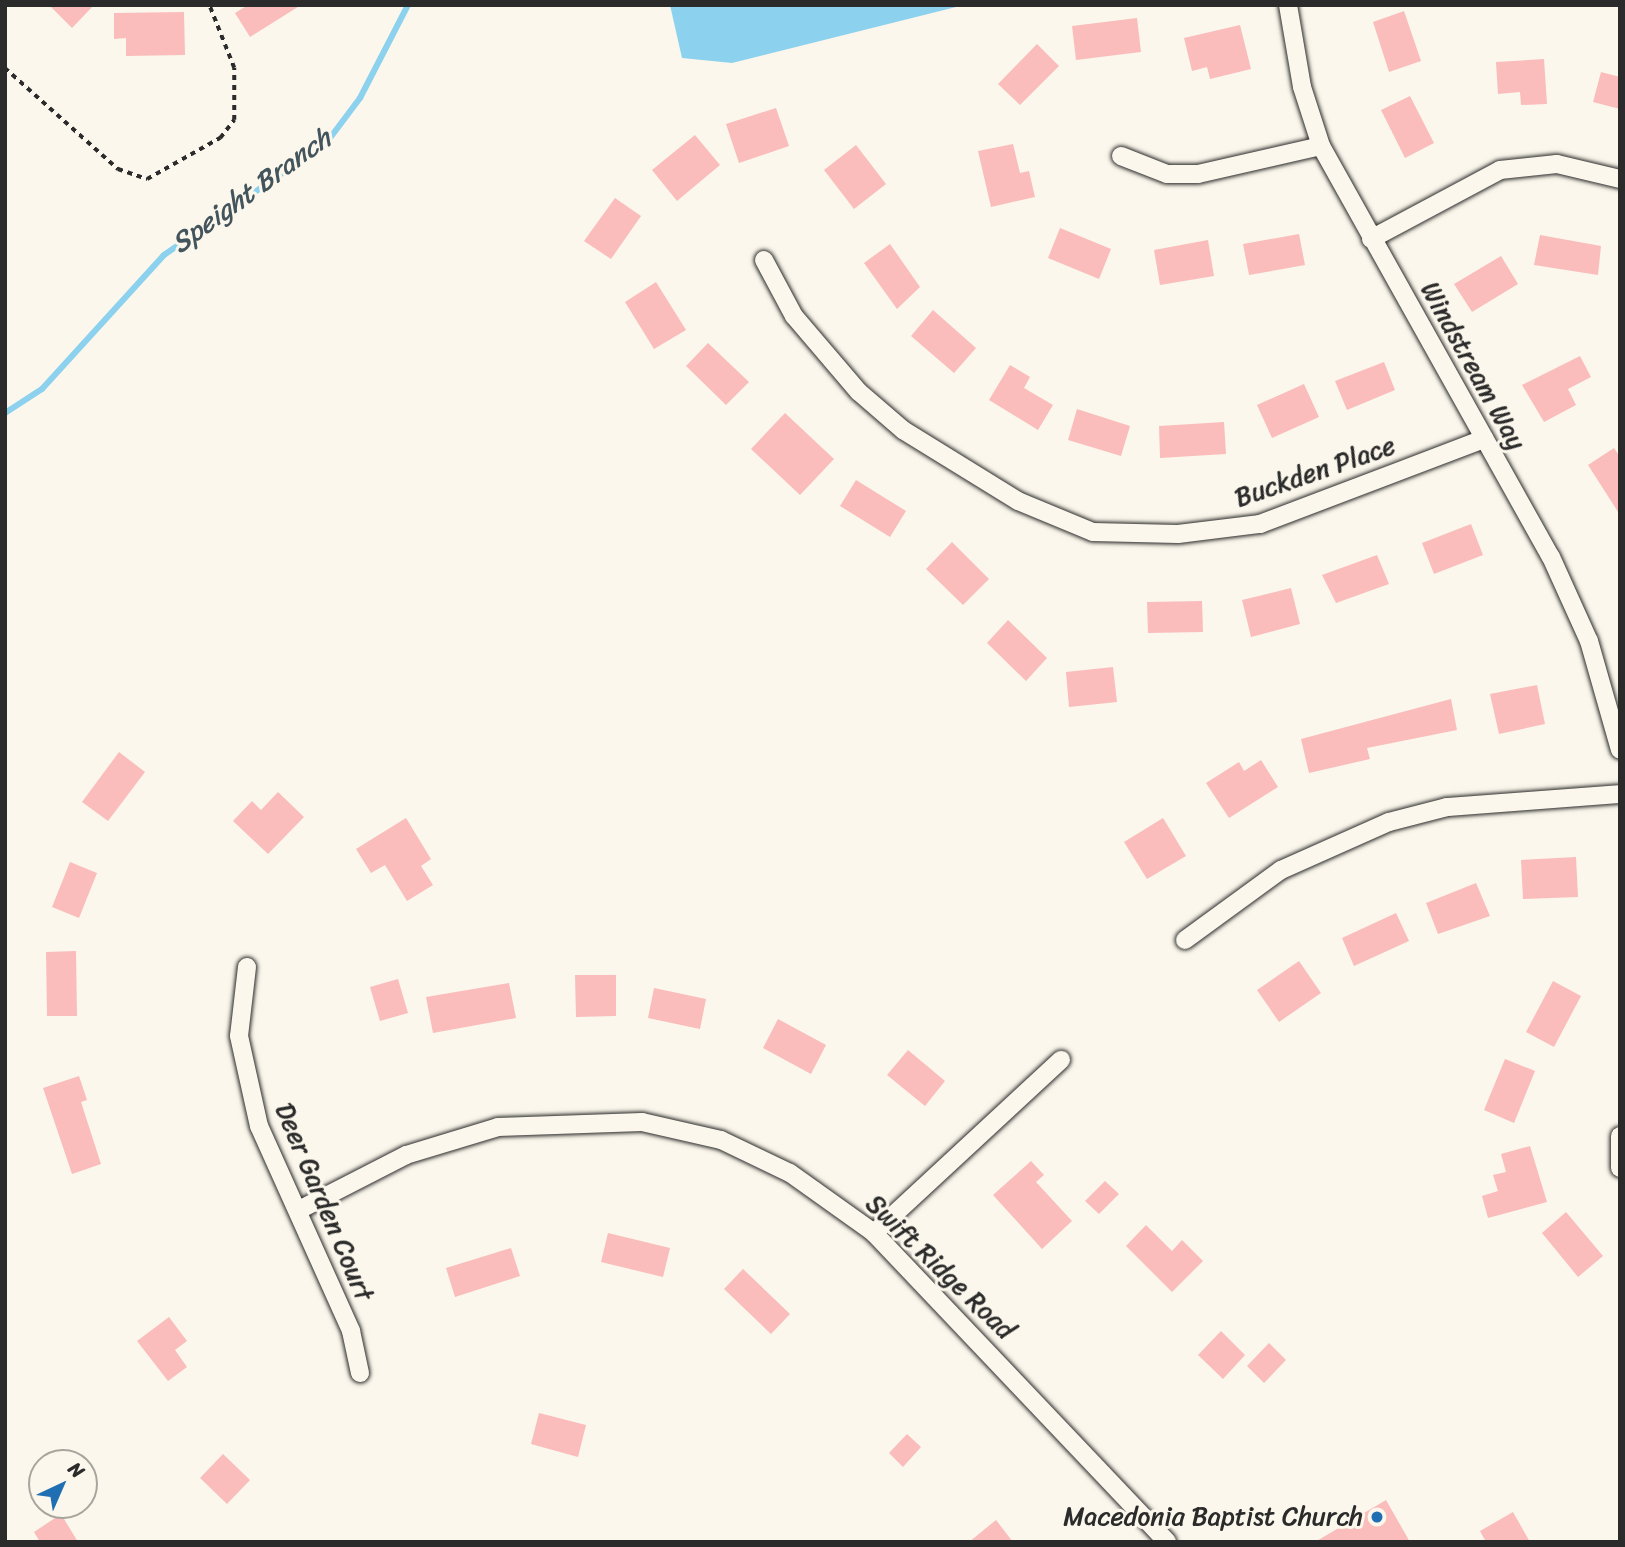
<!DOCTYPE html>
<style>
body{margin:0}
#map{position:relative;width:1625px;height:1547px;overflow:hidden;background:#fbf7ec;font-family:Sriracha,sans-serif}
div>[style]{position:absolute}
.water>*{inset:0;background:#8cd1ed}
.stream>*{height:6px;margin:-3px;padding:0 3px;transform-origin:3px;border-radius:3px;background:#8cd1ed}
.building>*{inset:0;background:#fabdbb}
.path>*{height:3.5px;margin-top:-1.75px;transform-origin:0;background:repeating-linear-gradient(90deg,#2b2b2b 0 5px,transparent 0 10px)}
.roads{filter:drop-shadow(0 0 2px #2b2b2b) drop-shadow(0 0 2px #2b2b2b)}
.minor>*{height:18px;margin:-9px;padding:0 9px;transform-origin:9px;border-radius:9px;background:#fbf7ec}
.dots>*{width:19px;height:19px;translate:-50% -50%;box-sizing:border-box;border:4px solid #fbf7ec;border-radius:50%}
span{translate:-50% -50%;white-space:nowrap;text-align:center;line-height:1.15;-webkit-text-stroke:6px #fbf7ec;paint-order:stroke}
.street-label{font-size:26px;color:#2b2b2b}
.poi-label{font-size:26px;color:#2b2b2b}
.right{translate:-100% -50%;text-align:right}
.water-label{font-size:28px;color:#43545c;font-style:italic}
.frame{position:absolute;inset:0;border:7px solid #2b2b2b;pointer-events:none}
.north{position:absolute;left:28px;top:1449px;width:70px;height:70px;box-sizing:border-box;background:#fbf7ec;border:2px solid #a8a59f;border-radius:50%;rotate:44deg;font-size:19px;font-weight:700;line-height:28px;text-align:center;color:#2b2b2b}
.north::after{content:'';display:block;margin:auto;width:24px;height:32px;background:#1f6fb2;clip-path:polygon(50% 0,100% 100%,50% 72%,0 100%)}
</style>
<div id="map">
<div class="water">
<i style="clip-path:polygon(670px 5px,964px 5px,732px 63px,682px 58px)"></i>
</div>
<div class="stream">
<i style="left:5px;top:413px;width:44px;rotate:-33deg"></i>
<i style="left:42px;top:389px;width:181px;rotate:-47.7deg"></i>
<i style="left:164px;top:255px;width:198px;rotate:-34.7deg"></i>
<i style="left:327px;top:142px;width:55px;rotate:-53.1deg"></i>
<i style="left:360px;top:98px;width:105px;rotate:-62.7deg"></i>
</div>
<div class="building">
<i style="clip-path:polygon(49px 5px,94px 5px,72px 28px)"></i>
<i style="clip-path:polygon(248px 5px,301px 5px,250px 37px,235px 13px)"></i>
<i style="clip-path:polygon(1404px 11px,1421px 61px,1389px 72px,1373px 22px)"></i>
<i style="clip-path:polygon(184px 12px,185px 55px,126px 56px,126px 38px,114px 39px,114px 13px)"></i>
<i style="clip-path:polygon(1137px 18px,1141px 52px,1076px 60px,1072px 26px)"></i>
<i style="clip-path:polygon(1240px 25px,1251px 69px,1210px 79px,1207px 67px,1192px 71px,1184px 38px)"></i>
<i style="clip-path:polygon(1037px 44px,1059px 66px,1020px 105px,998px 84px)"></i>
<i style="clip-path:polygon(1544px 59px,1547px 104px,1521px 105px,1520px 92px,1498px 94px,1496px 62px)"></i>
<i style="clip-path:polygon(1601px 72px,1620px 77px,1620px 109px,1593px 102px)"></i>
<i style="clip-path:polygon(1410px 96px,1434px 143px,1405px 158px,1381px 110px)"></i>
<i style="clip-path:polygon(776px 108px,789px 146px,739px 163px,726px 124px)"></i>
<i style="clip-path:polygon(695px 135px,720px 165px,677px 201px,652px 170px)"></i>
<i style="clip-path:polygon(1013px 144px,1020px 173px,1029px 171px,1035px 197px,991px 207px,978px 151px)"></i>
<i style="clip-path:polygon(856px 145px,886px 184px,854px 209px,824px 170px)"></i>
<i style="clip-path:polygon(615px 198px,641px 216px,611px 259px,584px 241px)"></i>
<i style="clip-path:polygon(1060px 228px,1111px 249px,1099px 279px,1048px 258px)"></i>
<i style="clip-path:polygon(1299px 234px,1305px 265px,1249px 275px,1243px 244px)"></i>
<i style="clip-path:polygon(1540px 235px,1601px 246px,1598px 275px,1534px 265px)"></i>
<i style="clip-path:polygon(1208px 240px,1214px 276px,1160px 285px,1154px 250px)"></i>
<i style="clip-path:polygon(890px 244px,920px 287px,897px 309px,864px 263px)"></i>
<i style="clip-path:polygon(1501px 256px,1518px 284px,1472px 312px,1454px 284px)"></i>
<i style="clip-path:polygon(656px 282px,686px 330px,654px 349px,625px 302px)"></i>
<i style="clip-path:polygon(933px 310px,976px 348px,954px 373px,911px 336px)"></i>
<i style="clip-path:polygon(708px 343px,749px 382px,726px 405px,686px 366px)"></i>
<i style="clip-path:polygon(1580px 356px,1591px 377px,1568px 389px,1576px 405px,1544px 422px,1522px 385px)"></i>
<i style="clip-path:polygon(1384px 362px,1395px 390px,1347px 410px,1335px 381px)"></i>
<i style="clip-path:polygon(1010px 365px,1030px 377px,1024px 388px,1053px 405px,1038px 430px,989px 400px)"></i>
<i style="clip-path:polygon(1304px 384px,1319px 417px,1272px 438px,1257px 405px)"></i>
<i style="clip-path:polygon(1077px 409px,1130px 426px,1121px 456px,1068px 440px)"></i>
<i style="clip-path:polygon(785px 413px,834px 459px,800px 495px,751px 449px)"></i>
<i style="clip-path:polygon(1224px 422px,1226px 454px,1160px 458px,1159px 426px)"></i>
<i style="clip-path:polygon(1614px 448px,1620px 457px,1620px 515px,1588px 465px)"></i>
<i style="clip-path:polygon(856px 480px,906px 511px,890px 537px,840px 506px)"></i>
<i style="clip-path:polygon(1471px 524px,1483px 555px,1434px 574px,1422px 543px)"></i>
<i style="clip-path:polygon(952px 542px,989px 579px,963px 605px,926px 569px)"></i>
<i style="clip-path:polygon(1377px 555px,1389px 584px,1336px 603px,1322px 575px)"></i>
<i style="clip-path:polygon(1291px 588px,1300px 624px,1251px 637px,1242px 600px)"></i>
<i style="clip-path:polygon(1202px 601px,1203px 632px,1148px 633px,1147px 602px)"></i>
<i style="clip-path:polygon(1008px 620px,1047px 658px,1026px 681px,987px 643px)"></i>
<i style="clip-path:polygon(1113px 667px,1117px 702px,1069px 707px,1066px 672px)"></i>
<i style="clip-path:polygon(1537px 685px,1545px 724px,1499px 734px,1490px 694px)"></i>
<i style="clip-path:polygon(1451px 699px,1457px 730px,1367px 748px,1370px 759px,1309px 773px,1301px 739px)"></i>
<i style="clip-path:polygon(119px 752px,145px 772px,108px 821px,82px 802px)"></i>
<i style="clip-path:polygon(1261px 760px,1278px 787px,1229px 818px,1206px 783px,1239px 762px,1244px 771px)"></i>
<i style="clip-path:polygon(278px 792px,304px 817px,268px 854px,233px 821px,252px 801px,261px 810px)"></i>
<i style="clip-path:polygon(406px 818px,431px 859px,421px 866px,433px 885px,407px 901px,385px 865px,371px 873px,356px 849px)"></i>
<i style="clip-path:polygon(1163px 818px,1186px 856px,1147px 879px,1124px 842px)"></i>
<i style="clip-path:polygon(1576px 857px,1578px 897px,1523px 899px,1521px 860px)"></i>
<i style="clip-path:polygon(70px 862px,97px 873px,79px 918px,52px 907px)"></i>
<i style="clip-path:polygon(1476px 883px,1490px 916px,1438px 934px,1426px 903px)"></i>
<i style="clip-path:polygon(1396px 913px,1409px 941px,1354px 966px,1342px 938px)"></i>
<i style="clip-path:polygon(76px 951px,77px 1016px,47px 1016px,46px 952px)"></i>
<i style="clip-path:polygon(1299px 961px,1321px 993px,1279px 1022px,1257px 990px)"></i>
<i style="clip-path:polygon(575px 975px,616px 975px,616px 1016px,576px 1017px)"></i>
<i style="clip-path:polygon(398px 979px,408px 1013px,380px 1021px,370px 987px)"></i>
<i style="clip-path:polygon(1553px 981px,1581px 996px,1554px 1047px,1526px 1032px)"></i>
<i style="clip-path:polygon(509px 983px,516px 1018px,433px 1033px,426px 997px)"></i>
<i style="clip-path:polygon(654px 988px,706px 999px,700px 1029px,648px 1018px)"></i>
<i style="clip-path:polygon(778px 1019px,826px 1045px,811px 1074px,763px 1048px)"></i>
<i style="clip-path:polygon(908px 1050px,945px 1081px,925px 1106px,887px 1075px)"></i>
<i style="clip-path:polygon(1505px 1059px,1535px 1071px,1514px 1123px,1484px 1110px)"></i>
<i style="clip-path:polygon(79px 1076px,87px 1100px,81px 1102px,101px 1164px,72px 1174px,43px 1088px)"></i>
<i style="clip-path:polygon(1530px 1146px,1547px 1202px,1488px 1218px,1482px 1196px,1498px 1191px,1493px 1175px,1506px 1172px,1501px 1154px)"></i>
<i style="clip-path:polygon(1031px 1161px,1044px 1175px,1036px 1182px,1072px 1221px,1042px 1249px,993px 1195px)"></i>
<i style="clip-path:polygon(1105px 1181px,1119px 1194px,1099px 1214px,1085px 1201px)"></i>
<i style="clip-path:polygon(1566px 1212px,1603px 1256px,1578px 1277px,1542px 1233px)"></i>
<i style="clip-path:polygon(1146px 1225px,1172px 1251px,1182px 1240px,1203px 1261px,1172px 1292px,1126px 1246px)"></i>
<i style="clip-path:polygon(608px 1233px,670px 1248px,663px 1277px,601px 1262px)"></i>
<i style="clip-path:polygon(511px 1248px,520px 1276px,455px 1297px,446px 1268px)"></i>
<i style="clip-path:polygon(743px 1269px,790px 1314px,771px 1334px,724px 1289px)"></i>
<i style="clip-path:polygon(169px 1317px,187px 1341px,175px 1350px,187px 1367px,168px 1381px,137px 1341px)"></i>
<i style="clip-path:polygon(1221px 1331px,1245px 1355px,1223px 1379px,1198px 1355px)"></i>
<i style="clip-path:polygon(1269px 1343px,1286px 1360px,1264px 1383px,1247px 1366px)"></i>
<i style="clip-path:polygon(539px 1413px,586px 1425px,578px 1457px,531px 1444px)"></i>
<i style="clip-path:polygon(907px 1434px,921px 1447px,903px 1467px,889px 1453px)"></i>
<i style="clip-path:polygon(223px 1454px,250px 1480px,227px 1504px,200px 1478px)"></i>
<i style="clip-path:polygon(1386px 1500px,1410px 1542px,1315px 1542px)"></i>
<i style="clip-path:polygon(1513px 1512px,1530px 1542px,1486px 1542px,1480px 1531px)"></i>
<i style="clip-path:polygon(61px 1514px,78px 1542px,40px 1542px,34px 1532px)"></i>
<i style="clip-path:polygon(996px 1520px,1013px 1542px,969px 1542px)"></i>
</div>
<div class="path">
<i style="left:5px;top:68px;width:152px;rotate:41.8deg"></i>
<i style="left:118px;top:169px;width:31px;rotate:19deg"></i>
<i style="left:147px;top:179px;width:84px;rotate:-29.3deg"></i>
<i style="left:220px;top:138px;width:23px;rotate:-52deg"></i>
<i style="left:234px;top:120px;width:52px;rotate:-90deg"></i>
<i style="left:234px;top:68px;width:68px;rotate:-111.6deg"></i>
</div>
<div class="roads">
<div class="minor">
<i style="left:1288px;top:5px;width:83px;rotate:80.3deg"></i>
<i style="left:1302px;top:87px;width:62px;rotate:72.1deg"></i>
<i style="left:1321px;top:146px;width:471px;rotate:60.8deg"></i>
<i style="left:1551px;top:557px;width:92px;rotate:65.7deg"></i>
<i style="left:1589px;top:641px;width:113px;rotate:74.1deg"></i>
<i style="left:1121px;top:156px;width:49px;rotate:21.4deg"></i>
<i style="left:1167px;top:174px;width:31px"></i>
<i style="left:1198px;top:174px;width:126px;rotate:-12.8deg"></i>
<i style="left:1371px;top:239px;width:146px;rotate:-28.1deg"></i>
<i style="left:1500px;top:170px;width:57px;rotate:-6deg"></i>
<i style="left:1557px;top:164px;width:65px;rotate:13.4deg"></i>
<i style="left:764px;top:260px;width:64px;rotate:61.8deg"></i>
<i style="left:794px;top:316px;width:100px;rotate:49.5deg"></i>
<i style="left:859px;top:392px;width:58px;rotate:40.8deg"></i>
<i style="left:903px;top:430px;width:135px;rotate:31.7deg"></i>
<i style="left:1018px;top:501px;width:81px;rotate:22.5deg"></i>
<i style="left:1093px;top:532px;width:85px;rotate:1.3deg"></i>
<i style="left:1178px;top:534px;width:83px;rotate:-7deg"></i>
<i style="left:1260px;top:524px;width:240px;rotate:-20.8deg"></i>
<i style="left:1185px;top:940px;width:119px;rotate:-36.1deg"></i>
<i style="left:1281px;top:870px;width:118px;rotate:-24deg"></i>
<i style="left:1389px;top:822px;width:60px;rotate:-14.5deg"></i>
<i style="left:1447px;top:807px;width:173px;rotate:-4.3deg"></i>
<i style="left:247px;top:967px;width:69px;rotate:96.6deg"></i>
<i style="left:239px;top:1036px;width:92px;rotate:77.5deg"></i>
<i style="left:259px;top:1126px;width:225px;rotate:65.8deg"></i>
<i style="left:351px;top:1331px;width:43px;rotate:77.9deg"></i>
<i style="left:1620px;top:1136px;width:32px;rotate:90deg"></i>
<i style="left:299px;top:1210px;width:120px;rotate:-27.2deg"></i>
<i style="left:406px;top:1155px;width:96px;rotate:-16.9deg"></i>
<i style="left:498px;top:1127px;width:144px;rotate:-2deg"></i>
<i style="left:642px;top:1122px;width:81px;rotate:12.8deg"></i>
<i style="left:721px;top:1140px;width:76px;rotate:25.6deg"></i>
<i style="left:790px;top:1173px;width:103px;rotate:35.5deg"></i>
<i style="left:874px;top:1233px;width:426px;rotate:46.5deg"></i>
<i style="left:874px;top:1233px;width:255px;rotate:-42.8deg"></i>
</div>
</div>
<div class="dots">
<i style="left:1377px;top:1517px;background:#1f6fb2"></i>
</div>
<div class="street-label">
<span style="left:1473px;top:366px;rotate:61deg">Windstream Way</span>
<span style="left:1315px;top:472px;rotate:-19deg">Buckden Place</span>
<span style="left:324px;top:1202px;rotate:67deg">Deer Garden Court</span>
<span style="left:940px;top:1267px;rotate:44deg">Swift Ridge Road</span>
</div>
<div class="poi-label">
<span class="right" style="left:1363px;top:1517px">Macedonia Baptist Church</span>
</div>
<div class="water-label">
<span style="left:251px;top:191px;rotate:-36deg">Speight Branch</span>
</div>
<div class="frame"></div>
<div class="north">N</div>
</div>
